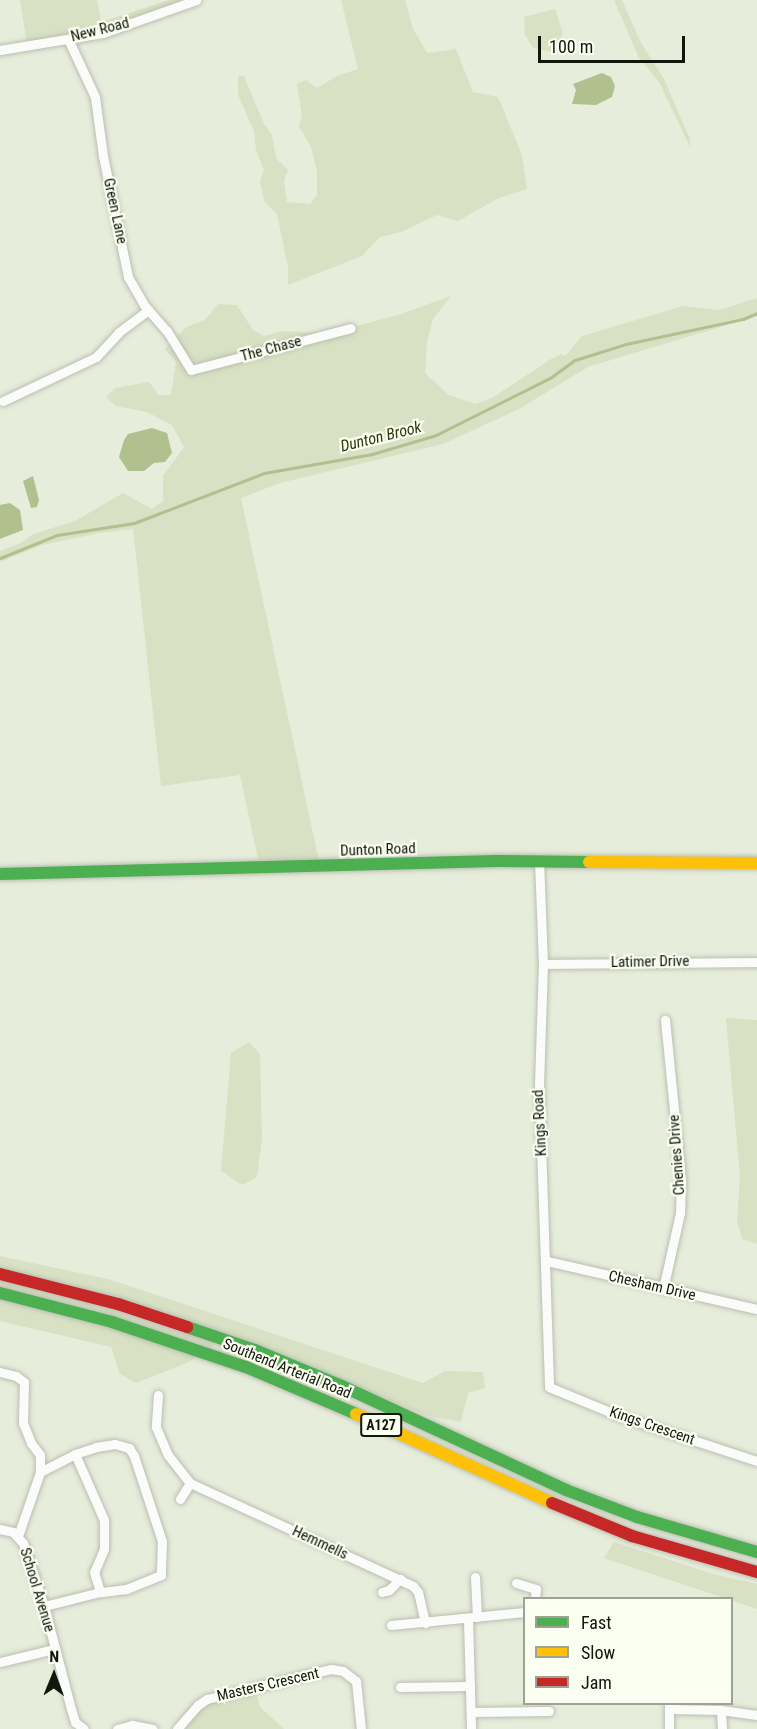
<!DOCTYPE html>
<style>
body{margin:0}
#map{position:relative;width:757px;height:1729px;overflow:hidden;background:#e7eddb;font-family:"Roboto Condensed",sans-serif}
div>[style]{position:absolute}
.green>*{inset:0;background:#d8e1c4}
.water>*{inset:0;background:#b1c08f}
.stream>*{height:3px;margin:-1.5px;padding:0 1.5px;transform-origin:1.5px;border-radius:1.5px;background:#b1c08f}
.roads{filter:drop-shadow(0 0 2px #babfb1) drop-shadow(0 0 2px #babfb1)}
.street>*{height:9px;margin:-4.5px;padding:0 4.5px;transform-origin:4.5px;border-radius:4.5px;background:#fbfcfa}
.fast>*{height:12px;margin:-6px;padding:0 6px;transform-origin:6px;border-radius:6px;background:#4caf50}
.slow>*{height:12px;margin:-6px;padding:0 6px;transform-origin:6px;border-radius:6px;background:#ffc107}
.jam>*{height:12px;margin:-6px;padding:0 6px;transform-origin:6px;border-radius:6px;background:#c62828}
span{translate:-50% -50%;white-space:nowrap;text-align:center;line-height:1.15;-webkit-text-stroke:4.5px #fafff1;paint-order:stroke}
.shield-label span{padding:2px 4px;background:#fafff1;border:2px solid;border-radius:4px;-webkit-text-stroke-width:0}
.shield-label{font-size:14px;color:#13160b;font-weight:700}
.street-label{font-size:15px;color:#13160b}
.water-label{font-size:16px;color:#2e3a0a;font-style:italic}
.legend{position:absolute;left:523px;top:1597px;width:210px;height:108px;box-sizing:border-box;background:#fafff1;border:2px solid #9ea295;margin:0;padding:8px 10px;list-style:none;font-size:18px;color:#13160b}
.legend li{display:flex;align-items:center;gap:12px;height:30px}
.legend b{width:30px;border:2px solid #9ea295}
.north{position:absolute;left:24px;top:1645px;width:60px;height:60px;-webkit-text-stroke:4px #fafff1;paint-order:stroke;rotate:1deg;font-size:16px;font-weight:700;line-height:24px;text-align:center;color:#13160b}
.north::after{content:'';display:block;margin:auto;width:21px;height:27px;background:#13160b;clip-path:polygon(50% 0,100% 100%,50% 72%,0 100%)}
.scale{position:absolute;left:538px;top:36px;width:147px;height:27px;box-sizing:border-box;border:3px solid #13160b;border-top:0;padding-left:8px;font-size:18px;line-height:21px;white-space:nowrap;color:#13160b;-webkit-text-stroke:4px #fafff1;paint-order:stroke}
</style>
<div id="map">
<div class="green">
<i style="clip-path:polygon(20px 0,97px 0,101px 22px,169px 0,196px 0,103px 33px,27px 44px)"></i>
<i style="clip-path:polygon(341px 0,405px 0,413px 29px,427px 53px,456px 49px,473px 92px,498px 97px,522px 155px,527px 189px,499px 198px,458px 221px,437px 215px,401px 232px,380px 237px,362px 256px,288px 285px,288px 267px,277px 214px,264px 201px,260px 181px,264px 170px,256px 150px,254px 131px,238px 95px,238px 76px,244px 76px,264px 124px,272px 135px,276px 158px,288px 170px,284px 181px,287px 202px,310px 204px,317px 195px,317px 171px,311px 147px,299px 126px,302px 115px,297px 84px,306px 80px,317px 88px,337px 76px,358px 69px)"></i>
<i style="clip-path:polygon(614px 0,622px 0,640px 41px,664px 79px,690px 139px,690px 147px,659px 82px,639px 58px)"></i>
<i style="clip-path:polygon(555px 9px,563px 33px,559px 46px,553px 52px,533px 48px,525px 35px,524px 17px)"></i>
<i style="clip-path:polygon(451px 296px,433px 319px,427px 342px,425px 373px,449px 395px,475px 404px,492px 398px,551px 359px,561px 354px,565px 356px,582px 336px,683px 306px,719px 310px,757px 298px,757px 316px,588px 367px,519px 409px,443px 444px,280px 483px,241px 498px,320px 866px,260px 868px,240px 775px,161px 786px,133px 529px,99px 533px,42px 545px,0 562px,0 551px,21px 543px,33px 534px,75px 521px,123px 493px,152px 509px,163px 501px,163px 476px,184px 447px,172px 425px,147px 412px,116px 406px,106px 397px,115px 388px,149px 382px,159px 395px,171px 395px,176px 362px,165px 349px,186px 327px,205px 320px,218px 304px,237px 305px,253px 330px,264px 336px,283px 331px,328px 334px,401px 314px)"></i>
<i style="clip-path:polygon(726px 1018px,757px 1020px,757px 1244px,742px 1239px,737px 1221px,740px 1177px)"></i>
<i style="clip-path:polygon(249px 1042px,260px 1054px,262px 1139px,257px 1177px,242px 1185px,221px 1171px,231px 1053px)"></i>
<i style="clip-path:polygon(0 1256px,108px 1279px,423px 1383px,445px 1371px,483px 1372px,485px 1388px,468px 1393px,461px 1422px,429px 1416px,228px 1334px,189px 1362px,136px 1383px,120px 1374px,111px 1347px,0 1321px)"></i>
<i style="clip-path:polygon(614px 1542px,713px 1574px,757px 1584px,757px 1609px,604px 1558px)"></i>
<i style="clip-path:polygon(256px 1692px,260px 1707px,284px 1729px,186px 1729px,185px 1726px,200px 1708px,209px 1703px)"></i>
</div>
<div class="water">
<i style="clip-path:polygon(602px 73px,611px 77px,615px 86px,612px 97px,596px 105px,572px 104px,576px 90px,573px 84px)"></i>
<i style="clip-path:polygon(152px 428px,167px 433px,172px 453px,165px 462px,154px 463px,144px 471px,128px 471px,119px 457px,124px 440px,128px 434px)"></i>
<i style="clip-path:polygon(33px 476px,39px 500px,37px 507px,31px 508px,23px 481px)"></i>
<i style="clip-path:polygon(10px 503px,20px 510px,23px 530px,0 539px,0 505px)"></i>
</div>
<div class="stream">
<i style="left:0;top:558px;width:61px;rotate:-22deg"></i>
<i style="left:57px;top:535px;width:78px;rotate:-8.9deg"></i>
<i style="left:134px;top:523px;width:139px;rotate:-21deg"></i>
<i style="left:264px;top:473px;width:110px;rotate:-10deg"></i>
<i style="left:372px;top:454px;width:67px;rotate:-16.5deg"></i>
<i style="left:436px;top:435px;width:127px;rotate:-26.6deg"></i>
<i style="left:550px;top:378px;width:31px;rotate:-36deg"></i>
<i style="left:575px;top:360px;width:53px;rotate:-17.4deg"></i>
<i style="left:626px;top:344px;width:120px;rotate:-12.1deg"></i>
<i style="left:743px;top:319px;width:15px;rotate:-23deg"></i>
</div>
<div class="roads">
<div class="street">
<i style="left:68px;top:39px;width:64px;rotate:65deg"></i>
<i style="left:95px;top:97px;width:60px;rotate:82.3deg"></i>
<i style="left:103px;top:156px;width:124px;rotate:78.3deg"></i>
<i style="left:128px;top:277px;width:32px;rotate:60deg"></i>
<i style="left:144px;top:305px;width:35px;rotate:49deg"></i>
<i style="left:167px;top:331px;width:46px;rotate:58.4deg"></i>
<i style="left:191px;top:370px;width:165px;rotate:-14.7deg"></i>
<i style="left:0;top:50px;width:104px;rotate:-9.4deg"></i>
<i style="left:103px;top:33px;width:99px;rotate:-19.5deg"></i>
<i style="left:3px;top:401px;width:103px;rotate:-25.3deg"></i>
<i style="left:96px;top:357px;width:34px;rotate:-47deg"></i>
<i style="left:119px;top:332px;width:36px;rotate:-37deg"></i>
<i style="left:539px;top:860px;width:104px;rotate:87.8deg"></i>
<i style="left:543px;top:964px;width:119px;rotate:91.9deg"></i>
<i style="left:539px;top:1083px;width:304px;rotate:88.1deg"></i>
<i style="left:549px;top:1387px;width:74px;rotate:22.4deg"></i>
<i style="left:617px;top:1415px;width:147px;rotate:18.2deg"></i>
<i style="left:543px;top:964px;width:214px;rotate:-0.5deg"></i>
<i style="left:547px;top:1261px;width:215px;rotate:12.9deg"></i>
<i style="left:663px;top:1289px;width:78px;rotate:-77.4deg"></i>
<i style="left:680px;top:1213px;width:33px;rotate:-88deg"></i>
<i style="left:681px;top:1180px;width:161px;rotate:-95.7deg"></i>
<i style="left:0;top:1372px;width:16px;rotate:14deg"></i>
<i style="left:16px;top:1376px;width:10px;rotate:37deg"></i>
<i style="left:24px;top:1382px;width:41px;rotate:91.4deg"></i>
<i style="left:23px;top:1423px;width:22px;rotate:68deg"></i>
<i style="left:31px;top:1443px;width:15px;rotate:53deg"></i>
<i style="left:40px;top:1455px;width:17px;rotate:90deg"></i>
<i style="left:158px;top:1395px;width:32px;rotate:94deg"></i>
<i style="left:156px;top:1427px;width:30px;rotate:67deg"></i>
<i style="left:168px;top:1455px;width:36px;rotate:52deg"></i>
<i style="left:190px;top:1483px;width:246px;rotate:24.8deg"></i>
<i style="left:413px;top:1586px;width:8px;rotate:50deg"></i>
<i style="left:418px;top:1592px;width:32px;rotate:77deg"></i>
<i style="left:75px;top:1454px;width:72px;rotate:66.3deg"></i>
<i style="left:104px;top:1520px;width:29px;rotate:90deg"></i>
<i style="left:104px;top:1549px;width:25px;rotate:113deg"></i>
<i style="left:94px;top:1572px;width:21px;rotate:73deg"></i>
<i style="left:180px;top:1499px;width:19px;rotate:-58deg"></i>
<i style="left:0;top:1529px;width:13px;rotate:13deg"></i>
<i style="left:13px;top:1532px;width:15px;rotate:48deg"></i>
<i style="left:23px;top:1543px;width:66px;rotate:71.6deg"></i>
<i style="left:44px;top:1606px;width:106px;rotate:75.3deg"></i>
<i style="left:71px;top:1709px;width:14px;rotate:73deg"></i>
<i style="left:75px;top:1722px;width:11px;rotate:38deg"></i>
<i style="left:18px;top:1536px;width:68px;rotate:-71deg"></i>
<i style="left:40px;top:1472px;width:39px;rotate:-27deg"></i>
<i style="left:75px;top:1454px;width:22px;rotate:-18deg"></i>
<i style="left:96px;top:1447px;width:19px;rotate:-9deg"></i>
<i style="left:115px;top:1444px;width:15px;rotate:16deg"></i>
<i style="left:129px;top:1448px;width:9px;rotate:58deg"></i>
<i style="left:134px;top:1456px;width:89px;rotate:71.8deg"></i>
<i style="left:162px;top:1541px;width:34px;rotate:92deg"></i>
<i style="left:161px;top:1575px;width:38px;rotate:158deg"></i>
<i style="left:126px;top:1589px;width:26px;rotate:173deg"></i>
<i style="left:100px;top:1592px;width:58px;rotate:166deg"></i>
<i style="left:475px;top:1577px;width:40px;rotate:87.1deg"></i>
<i style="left:516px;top:1583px;width:21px;rotate:17deg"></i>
<i style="left:536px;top:1589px;width:9px;rotate:96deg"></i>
<i style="left:382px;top:1592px;width:7px;rotate:-16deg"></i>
<i style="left:389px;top:1590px;width:16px;rotate:-45deg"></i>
<i style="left:468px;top:1619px;width:110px;rotate:88.4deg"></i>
<i style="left:391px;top:1625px;width:134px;rotate:-5.6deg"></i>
<i style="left:0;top:1662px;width:56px;rotate:-13.5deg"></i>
<i style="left:400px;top:1687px;width:70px;rotate:-0.8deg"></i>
<i style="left:669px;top:1704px;width:25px;rotate:90deg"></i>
<i style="left:669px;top:1709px;width:52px;rotate:1.1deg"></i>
<i style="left:721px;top:1710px;width:36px;rotate:8deg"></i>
<i style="left:721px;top:1710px;width:19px;rotate:87deg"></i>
<i style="left:471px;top:1712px;width:78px;rotate:-0.7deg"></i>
<i style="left:117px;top:1729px;width:16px;rotate:-15deg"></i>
<i style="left:132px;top:1725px;width:21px;rotate:11deg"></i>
<i style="left:177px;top:1729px;width:32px;rotate:-49deg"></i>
<i style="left:198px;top:1705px;width:11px;rotate:-34deg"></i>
<i style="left:207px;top:1699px;width:128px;rotate:-13.6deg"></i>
<i style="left:331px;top:1669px;width:12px;rotate:9deg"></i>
<i style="left:343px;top:1671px;width:16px;rotate:38deg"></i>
<i style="left:356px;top:1681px;width:48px;rotate:84.1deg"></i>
</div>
<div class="fast">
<i style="left:0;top:874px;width:496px;rotate:-1.5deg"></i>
<i style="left:496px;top:861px;width:93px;rotate:0.6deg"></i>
<i style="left:0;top:1293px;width:116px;rotate:14.5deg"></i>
<i style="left:112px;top:1322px;width:141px;rotate:18.6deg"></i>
<i style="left:246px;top:1367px;width:120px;rotate:23.1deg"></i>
<i style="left:187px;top:1327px;width:72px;rotate:18.7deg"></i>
<i style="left:255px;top:1350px;width:94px;rotate:22.5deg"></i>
<i style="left:342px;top:1386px;width:247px;rotate:24.9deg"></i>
<i style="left:566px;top:1490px;width:76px;rotate:20.8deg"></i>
<i style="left:637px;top:1517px;width:125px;rotate:16.3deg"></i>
</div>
<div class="slow">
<i style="left:589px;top:862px;width:168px;rotate:0.3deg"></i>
<i style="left:356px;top:1414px;width:215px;rotate:24.4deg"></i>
</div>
<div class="jam">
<i style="left:0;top:1274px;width:122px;rotate:14.3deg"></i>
<i style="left:118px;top:1304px;width:73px;rotate:18.4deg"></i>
<i style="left:552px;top:1503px;width:87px;rotate:22.4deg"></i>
<i style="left:632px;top:1536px;width:130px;rotate:16.1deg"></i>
</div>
</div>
<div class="shield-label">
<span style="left:381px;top:1425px">A127</span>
</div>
<div class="street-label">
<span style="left:100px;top:30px;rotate:-14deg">New Road</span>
<span style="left:115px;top:211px;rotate:78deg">Green Lane</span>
<span style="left:271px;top:349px;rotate:-15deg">The Chase</span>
<span style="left:378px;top:850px;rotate:-2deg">Dunton Road</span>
<span style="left:650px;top:962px;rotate:-1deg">Latimer Drive</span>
<span style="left:540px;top:1123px;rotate:-93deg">Kings Road</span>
<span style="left:677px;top:1155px;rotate:-94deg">Chenies Drive</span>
<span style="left:652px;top:1286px;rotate:13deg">Chesham Drive</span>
<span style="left:287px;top:1369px;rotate:22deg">Southend Arterial Road</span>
<span style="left:652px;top:1426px;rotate:19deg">Kings Crescent</span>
<span style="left:320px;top:1543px;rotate:25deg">Hemmells</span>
<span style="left:37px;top:1590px;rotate:73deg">School Avenue</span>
<span style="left:268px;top:1685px;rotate:-13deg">Masters Crescent</span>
</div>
<div class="water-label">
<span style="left:381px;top:437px;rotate:-14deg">Dunton Brook</span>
</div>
<ul class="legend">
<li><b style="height:8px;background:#4caf50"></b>Fast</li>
<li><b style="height:8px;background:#ffc107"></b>Slow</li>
<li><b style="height:8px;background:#c62828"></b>Jam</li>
</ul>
<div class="north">N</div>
<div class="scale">100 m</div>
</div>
